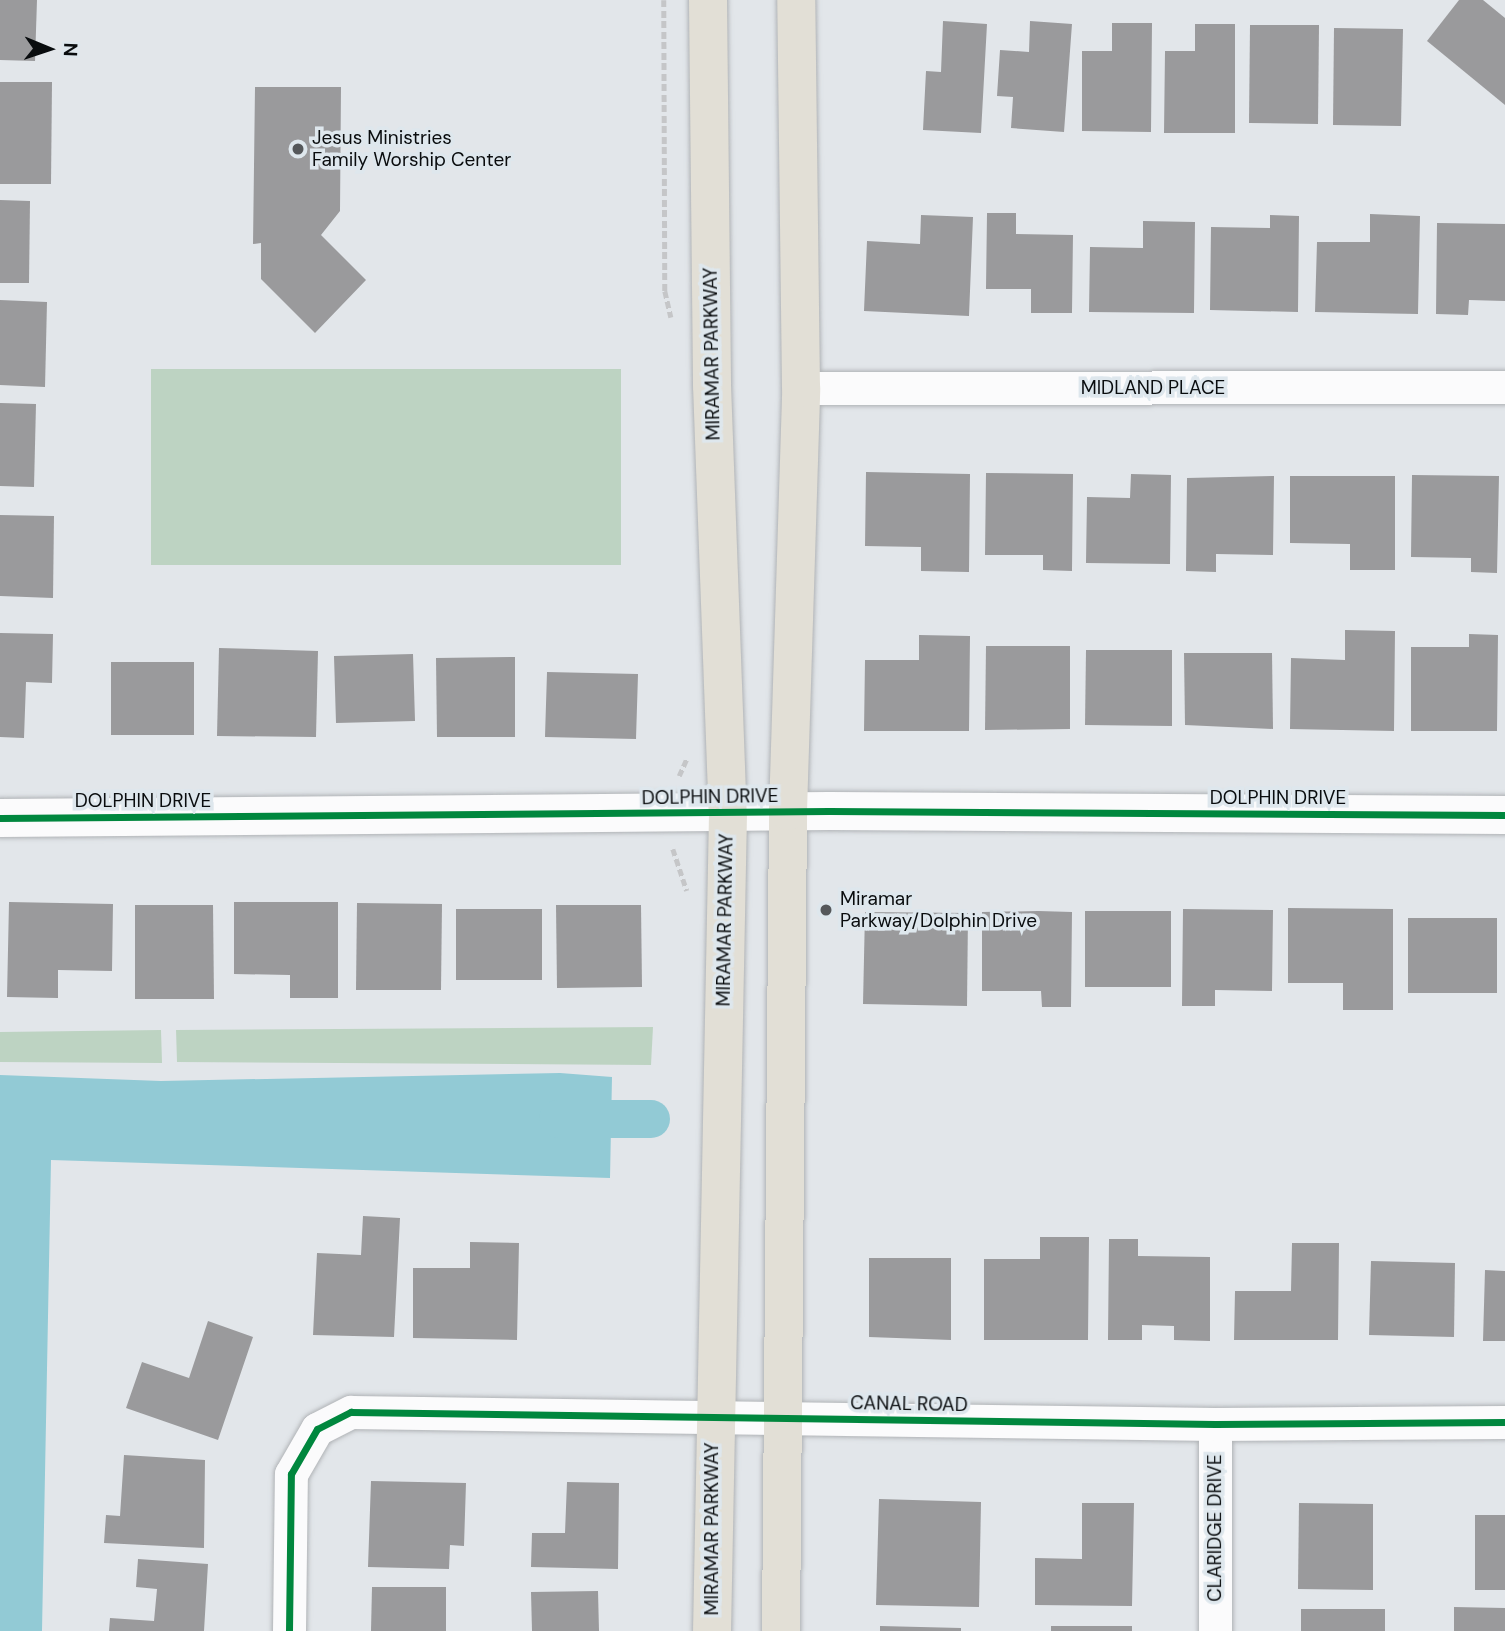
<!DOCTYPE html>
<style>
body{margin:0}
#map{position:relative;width:1505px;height:1631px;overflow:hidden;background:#e2e6ea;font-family:"DM Sans",sans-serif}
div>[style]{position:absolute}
.green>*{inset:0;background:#bdd3c2}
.water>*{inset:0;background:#92cad5}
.canal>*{height:38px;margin:-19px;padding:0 19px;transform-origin:19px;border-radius:19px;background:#92cad5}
.building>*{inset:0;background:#9a9a9c}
.path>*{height:4.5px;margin-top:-2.25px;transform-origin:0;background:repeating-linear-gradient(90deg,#c5c6c8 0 7px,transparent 0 10.5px)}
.roads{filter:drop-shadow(0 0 2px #b0b3b6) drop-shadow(0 0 2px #b0b3b6)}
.minor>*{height:33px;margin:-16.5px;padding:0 16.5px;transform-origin:16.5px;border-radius:16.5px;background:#fbfbfc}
.tertiary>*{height:38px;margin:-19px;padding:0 19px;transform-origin:19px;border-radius:19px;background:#fbfbfc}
.primary>*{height:38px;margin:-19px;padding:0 19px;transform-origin:19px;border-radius:19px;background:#e2dfd6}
.cycleway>*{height:7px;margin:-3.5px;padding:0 3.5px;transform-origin:3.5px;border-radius:3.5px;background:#00873e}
.dots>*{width:19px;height:19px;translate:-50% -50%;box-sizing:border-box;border:4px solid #dee7ed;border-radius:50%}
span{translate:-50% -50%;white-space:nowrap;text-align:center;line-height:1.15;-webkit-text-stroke:7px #dee7ed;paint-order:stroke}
.poi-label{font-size:19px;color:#090c0e}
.left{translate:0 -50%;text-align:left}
.street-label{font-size:19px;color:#090c0e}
.north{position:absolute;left:14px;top:14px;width:70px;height:70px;-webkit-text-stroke:5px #dee7ed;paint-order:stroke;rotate:92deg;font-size:19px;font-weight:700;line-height:28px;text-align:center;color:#090c0e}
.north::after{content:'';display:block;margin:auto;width:24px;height:32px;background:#090c0e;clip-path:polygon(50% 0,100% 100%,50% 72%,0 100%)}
</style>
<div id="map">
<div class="green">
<i style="clip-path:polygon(151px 369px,621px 369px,621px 565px,151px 565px)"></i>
<i style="clip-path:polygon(653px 1027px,651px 1065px,177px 1062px,176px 1030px)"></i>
<i style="clip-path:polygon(161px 1030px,162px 1063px,0 1062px,0 1032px)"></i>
</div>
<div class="water">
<i style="clip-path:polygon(560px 1073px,612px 1077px,610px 1178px,51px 1160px,42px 1631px,0 1631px,0 1075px,161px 1081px)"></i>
</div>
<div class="canal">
<i style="left:558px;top:1119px;width:93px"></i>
</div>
<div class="building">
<i style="clip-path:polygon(0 0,37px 0,35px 61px,0 60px)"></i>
<i style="clip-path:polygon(1459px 0,1483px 0,1505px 18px,1505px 105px,1427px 41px)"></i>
<i style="clip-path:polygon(943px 21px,987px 24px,981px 133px,923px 130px,926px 71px,941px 72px)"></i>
<i style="clip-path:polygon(1030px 21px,1072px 24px,1064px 132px,1011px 128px,1013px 97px,997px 96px,1000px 50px,1029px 52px)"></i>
<i style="clip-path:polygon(1112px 23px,1152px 23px,1151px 132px,1082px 131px,1082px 51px,1112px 51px)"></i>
<i style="clip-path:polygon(1195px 24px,1235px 24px,1235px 133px,1164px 133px,1165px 51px,1195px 51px)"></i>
<i style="clip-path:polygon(1250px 25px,1319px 25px,1318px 124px,1249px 123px)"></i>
<i style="clip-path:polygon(1334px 28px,1403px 29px,1401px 126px,1333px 125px)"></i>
<i style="clip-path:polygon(0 82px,52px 82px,51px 184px,0 184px)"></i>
<i style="clip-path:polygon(255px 87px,341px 87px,340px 211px,321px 235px,366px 280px,315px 333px,261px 279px,261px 243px,253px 244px)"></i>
<i style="clip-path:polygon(0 200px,30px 201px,29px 283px,0 283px)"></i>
<i style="clip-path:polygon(987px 213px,1016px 213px,1016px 234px,1073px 235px,1072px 313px,1031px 313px,1031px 289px,986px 289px)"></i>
<i style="clip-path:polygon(1370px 214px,1420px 216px,1418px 314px,1315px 312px,1317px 242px,1370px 242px)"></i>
<i style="clip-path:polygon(921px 215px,973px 217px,969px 316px,864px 311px,867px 241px,920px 244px)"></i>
<i style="clip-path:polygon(1270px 215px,1299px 216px,1298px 312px,1210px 310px,1211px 227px,1270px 228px)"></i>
<i style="clip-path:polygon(1143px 221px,1195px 222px,1194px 313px,1089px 312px,1090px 247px,1143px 248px)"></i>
<i style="clip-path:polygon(1437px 223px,1505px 224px,1505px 301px,1469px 300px,1468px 315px,1436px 314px)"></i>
<i style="clip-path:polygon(0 300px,47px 302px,45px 387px,0 385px)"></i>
<i style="clip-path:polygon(0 403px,36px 404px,34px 487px,0 486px)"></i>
<i style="clip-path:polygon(866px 472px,970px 474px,969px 572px,921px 571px,921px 547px,865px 546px)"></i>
<i style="clip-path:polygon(986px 473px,1073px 474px,1072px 571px,1043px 570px,1043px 555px,985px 555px)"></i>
<i style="clip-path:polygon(1131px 474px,1171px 475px,1170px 564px,1086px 563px,1087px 497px,1130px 498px)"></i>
<i style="clip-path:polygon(1412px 475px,1499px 476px,1497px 573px,1471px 572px,1471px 558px,1411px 557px)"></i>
<i style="clip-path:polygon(1274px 476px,1273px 555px,1216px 554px,1216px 572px,1186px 571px,1187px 478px)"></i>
<i style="clip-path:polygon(1290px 476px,1395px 476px,1395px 570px,1350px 570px,1350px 544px,1290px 543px)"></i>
<i style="clip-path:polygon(0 515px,54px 516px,53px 598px,0 596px)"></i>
<i style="clip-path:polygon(1345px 630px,1395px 631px,1394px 731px,1290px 729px,1291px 658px,1345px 660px)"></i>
<i style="clip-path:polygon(0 633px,53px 634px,52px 683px,26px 682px,24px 738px,0 737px)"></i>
<i style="clip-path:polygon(1469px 634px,1498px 635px,1497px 731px,1411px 731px,1411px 647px,1469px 647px)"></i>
<i style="clip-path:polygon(919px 635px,970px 636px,969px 731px,864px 731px,865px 660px,919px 660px)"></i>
<i style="clip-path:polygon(986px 646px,1070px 646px,1070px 729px,985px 730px)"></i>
<i style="clip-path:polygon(219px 648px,318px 651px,316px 737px,217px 736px)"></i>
<i style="clip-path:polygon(1086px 650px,1172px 650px,1172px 726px,1085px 725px)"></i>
<i style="clip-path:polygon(1184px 653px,1272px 653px,1273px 729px,1185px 725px)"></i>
<i style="clip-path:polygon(413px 654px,415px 721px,336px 723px,334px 656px)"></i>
<i style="clip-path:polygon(515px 657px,515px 737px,437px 737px,436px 658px)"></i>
<i style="clip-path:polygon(111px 662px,194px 662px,194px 735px,111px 735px)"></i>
<i style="clip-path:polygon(547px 672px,638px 674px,636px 739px,545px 737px)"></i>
<i style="clip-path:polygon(9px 902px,113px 904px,112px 971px,58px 970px,58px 998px,7px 997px)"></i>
<i style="clip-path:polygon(234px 902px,338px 902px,338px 998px,290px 998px,290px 975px,234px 974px)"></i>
<i style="clip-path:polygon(357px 903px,442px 904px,441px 990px,356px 990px)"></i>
<i style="clip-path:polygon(135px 905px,213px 905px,214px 999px,135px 999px)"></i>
<i style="clip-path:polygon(556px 905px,641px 905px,642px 987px,557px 988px)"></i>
<i style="clip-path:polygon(1288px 908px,1393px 909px,1393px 1010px,1343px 1010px,1343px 983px,1288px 983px)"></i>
<i style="clip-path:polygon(456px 909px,542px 909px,542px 980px,456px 980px)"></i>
<i style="clip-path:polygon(1183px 909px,1273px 910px,1272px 991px,1215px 990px,1215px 1006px,1182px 1006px)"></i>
<i style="clip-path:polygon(1038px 911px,1072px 912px,1071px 1007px,1042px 1007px,1041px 991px,982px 991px,982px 912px)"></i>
<i style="clip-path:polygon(1085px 911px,1171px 911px,1171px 987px,1085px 987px)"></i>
<i style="clip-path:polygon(865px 912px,968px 913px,967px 1006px,863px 1004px)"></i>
<i style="clip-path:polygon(1408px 918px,1497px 918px,1497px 993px,1408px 993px)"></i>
<i style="clip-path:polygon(363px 1216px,400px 1218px,394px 1337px,313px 1335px,317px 1253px,361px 1255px)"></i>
<i style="clip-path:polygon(1040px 1237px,1089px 1237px,1088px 1340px,984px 1340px,984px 1259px,1040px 1259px)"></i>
<i style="clip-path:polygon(1109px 1239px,1138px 1239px,1138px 1256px,1210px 1257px,1210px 1341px,1174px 1340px,1174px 1326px,1142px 1325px,1142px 1340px,1108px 1340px)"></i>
<i style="clip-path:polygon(470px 1242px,519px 1243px,517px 1340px,413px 1338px,413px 1268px,470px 1268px)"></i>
<i style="clip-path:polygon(1292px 1243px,1339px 1243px,1338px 1340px,1234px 1340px,1235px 1291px,1291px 1291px)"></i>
<i style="clip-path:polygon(869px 1258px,951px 1258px,951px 1340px,869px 1337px)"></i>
<i style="clip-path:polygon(1371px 1261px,1455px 1263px,1454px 1337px,1369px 1335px)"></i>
<i style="clip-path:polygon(1485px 1270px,1505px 1271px,1505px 1341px,1483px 1341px)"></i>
<i style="clip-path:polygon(208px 1321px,253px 1337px,218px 1440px,126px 1408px,142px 1362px,189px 1378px)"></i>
<i style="clip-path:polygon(124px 1455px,205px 1460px,204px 1548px,104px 1543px,106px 1515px,120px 1516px)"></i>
<i style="clip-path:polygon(371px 1481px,466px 1483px,464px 1546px,450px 1545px,449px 1569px,368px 1567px)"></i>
<i style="clip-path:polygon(567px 1482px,619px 1483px,618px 1569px,531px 1567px,532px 1533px,565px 1533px)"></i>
<i style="clip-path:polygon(879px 1499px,981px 1502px,979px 1607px,876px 1605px)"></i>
<i style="clip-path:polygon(1082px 1503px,1134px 1503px,1132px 1606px,1035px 1605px,1035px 1558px,1082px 1559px)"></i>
<i style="clip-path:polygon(1299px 1503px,1373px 1504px,1373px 1590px,1298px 1589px)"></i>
<i style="clip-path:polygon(1475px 1515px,1505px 1515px,1505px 1590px,1475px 1590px)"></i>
<i style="clip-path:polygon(138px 1559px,208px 1564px,204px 1631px,109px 1631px,110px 1618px,154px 1621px,157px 1589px,136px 1587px)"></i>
<i style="clip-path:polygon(372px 1587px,446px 1587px,446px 1631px,371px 1631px)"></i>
<i style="clip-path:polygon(598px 1591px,599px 1631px,532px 1631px,531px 1592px)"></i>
<i style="clip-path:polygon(1454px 1607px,1505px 1608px,1505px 1631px,1454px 1631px)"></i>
<i style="clip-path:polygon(1301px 1609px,1385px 1609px,1385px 1631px,1301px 1631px)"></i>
<i style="clip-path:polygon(880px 1626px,961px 1628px,961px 1631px,880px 1631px)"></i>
<i style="clip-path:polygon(1051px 1626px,1132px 1626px,1132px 1631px,1051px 1631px)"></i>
</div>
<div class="path">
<i style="left:664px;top:0;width:291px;rotate:89.8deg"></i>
<i style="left:665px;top:291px;width:27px;rotate:77deg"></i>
<i style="left:679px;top:776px;width:20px;rotate:-66deg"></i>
<i style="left:673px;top:849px;width:44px;rotate:71.6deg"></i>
</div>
<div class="roads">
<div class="minor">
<i style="left:801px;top:388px;width:704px;rotate:-0.08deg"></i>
<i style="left:1215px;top:1424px;width:207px;rotate:90deg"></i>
<i style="left:289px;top:1631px;width:157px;rotate:-89.3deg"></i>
<i style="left:291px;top:1474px;width:52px;rotate:-60deg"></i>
<i style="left:317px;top:1429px;width:38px;rotate:-27deg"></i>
<i style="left:351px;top:1412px;width:864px;rotate:0.8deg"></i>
<i style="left:1215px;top:1424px;width:290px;rotate:-0.4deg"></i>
</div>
<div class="tertiary">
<i style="left:0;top:818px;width:829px;rotate:-0.48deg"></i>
<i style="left:829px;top:811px;width:676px;rotate:0.34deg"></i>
</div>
<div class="primary">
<i style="left:708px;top:0;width:385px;rotate:89.4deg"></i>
<i style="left:712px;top:385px;width:429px;rotate:87.9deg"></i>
<i style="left:728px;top:814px;width:817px;rotate:91.12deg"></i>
<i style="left:781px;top:1631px;width:820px;rotate:-89.51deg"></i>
<i style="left:788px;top:811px;width:423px;rotate:-88.2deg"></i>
<i style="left:801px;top:388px;width:388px;rotate:-90.7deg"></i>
</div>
</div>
<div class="cycleway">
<i style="left:0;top:818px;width:829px;rotate:-0.48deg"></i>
<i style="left:829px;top:811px;width:676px;rotate:0.34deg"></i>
<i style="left:289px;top:1631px;width:157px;rotate:-89.3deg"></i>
<i style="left:291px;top:1474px;width:52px;rotate:-60deg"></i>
<i style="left:317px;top:1429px;width:38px;rotate:-27deg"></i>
<i style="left:351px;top:1412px;width:864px;rotate:0.8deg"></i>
<i style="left:1215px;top:1424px;width:290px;rotate:-0.4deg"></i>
</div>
<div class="dots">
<i style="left:298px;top:149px;background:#55585b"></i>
<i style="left:826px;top:910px;background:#55585b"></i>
</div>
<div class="poi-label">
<span class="left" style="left:312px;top:149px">Jesus Ministries<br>Family Worship Center</span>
<span class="left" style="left:840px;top:910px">Miramar<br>Parkway/Dolphin Drive</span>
</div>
<div class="street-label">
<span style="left:712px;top:354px;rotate:-91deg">MIRAMAR PARKWAY</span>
<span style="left:1153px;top:388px">MIDLAND PLACE</span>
<span style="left:710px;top:797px;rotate:-1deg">DOLPHIN DRIVE</span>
<span style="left:1278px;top:798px">DOLPHIN DRIVE</span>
<span style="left:143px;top:801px">DOLPHIN DRIVE</span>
<span style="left:725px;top:920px;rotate:-89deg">MIRAMAR PARKWAY</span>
<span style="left:909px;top:1404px;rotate:1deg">CANAL ROAD</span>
<span style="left:1215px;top:1528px;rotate:-90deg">CLARIDGE DRIVE</span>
<span style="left:712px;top:1529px;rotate:-90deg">MIRAMAR PARKWAY</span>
</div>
<div class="north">N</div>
</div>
